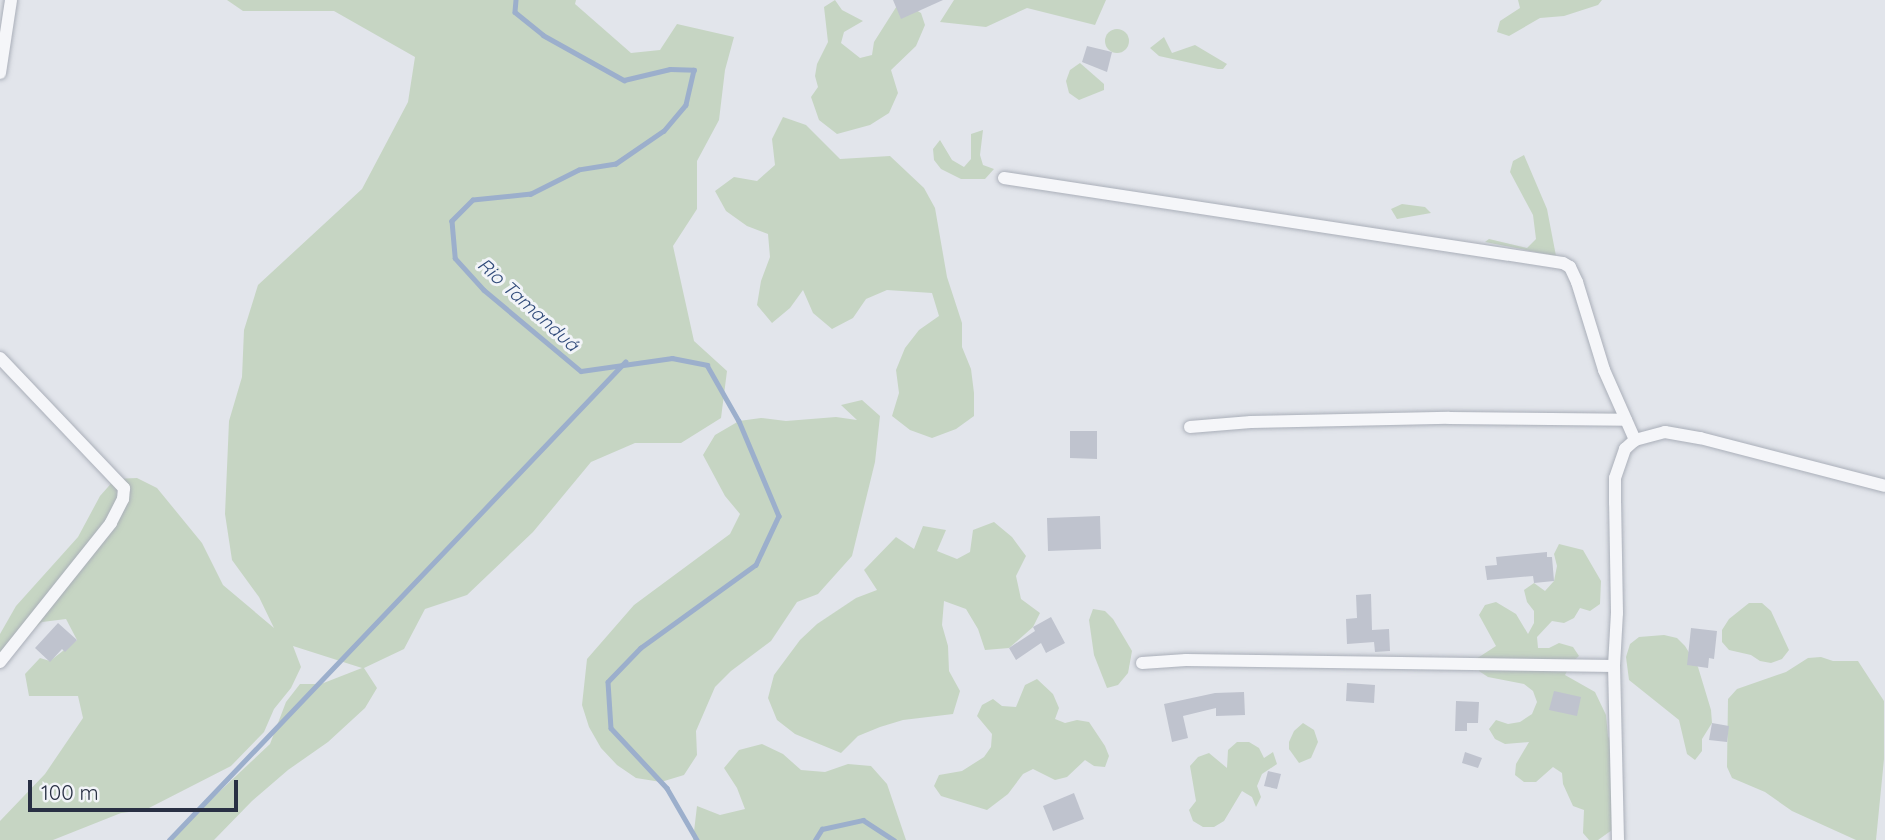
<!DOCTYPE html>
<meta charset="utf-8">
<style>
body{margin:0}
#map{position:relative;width:1885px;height:840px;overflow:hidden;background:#e2e5eb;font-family:Quicksand,sans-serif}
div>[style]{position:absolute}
.green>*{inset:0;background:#c6d5c3}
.round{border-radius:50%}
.stream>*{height:4.5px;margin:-2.25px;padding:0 2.25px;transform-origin:2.25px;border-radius:2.25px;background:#9cafcc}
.building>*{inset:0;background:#bfc3ce}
.roads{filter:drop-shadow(0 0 2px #aaafb9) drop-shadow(0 0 2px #aaafb9)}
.street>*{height:12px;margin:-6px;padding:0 6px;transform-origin:6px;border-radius:6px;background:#f5f6f9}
span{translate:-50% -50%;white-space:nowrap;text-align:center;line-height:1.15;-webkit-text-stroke:6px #f2f4f8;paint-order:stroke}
.water-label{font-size:19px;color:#314b7a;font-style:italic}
.scale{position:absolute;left:28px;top:780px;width:210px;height:32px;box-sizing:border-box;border:4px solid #293044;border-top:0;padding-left:9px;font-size:21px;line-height:24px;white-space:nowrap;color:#293044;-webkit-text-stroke:5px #f2f4f8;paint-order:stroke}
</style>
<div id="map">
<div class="green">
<i style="clip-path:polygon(227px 0,576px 0,575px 4px,631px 53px,660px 50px,677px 24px,734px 37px,725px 70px,719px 120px,697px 161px,697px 209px,673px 246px,694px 341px,727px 371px,721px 418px,681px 443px,635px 443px,591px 462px,533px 532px,467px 595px,425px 609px,404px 649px,364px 668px,377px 688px,365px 708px,328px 742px,288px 770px,252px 801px,214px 840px,168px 840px,270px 744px,286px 702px,300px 684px,321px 684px,362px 668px,293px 646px,301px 667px,291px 688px,274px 709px,264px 732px,231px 766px,145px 810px,121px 813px,53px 840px,0 840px,0 821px,45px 774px,83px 718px,78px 696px,29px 696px,25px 674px,40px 658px,50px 661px,77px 640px,66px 619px,42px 622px,24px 636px,0 664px,0 634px,16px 606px,78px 537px,100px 496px,115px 479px,137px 478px,157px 488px,202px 543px,223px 585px,274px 628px,259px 597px,232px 560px,225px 514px,229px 421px,242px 377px,244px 330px,258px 285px,362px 189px,408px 102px,415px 57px,334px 11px,243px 11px)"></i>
<i style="clip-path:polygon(835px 0,842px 10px,863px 21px,844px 32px,841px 43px,860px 58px,872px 55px,874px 42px,900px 1px,921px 13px,925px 25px,916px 46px,891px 70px,898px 93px,889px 113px,870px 125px,837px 134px,819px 120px,811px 97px,818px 87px,815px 76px,817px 64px,828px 42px,824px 7px)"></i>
<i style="clip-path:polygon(954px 0,1106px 0,1095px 25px,1027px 8px,986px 27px,940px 22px)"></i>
<i style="clip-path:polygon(1518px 0,1602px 0,1598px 5px,1564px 16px,1540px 18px,1509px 36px,1497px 32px,1500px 21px,1520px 8px)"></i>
<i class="round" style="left:1105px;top:29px;width:24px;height:24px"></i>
<i style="clip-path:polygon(1164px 37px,1172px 53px,1195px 45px,1227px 64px,1223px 69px,1218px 69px,1159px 56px,1150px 48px)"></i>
<i style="clip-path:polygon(1080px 63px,1104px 84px,1104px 90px,1079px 100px,1069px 93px,1066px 81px,1070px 70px)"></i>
<i style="clip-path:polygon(783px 117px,806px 125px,840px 159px,890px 156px,924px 188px,935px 208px,947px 277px,962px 323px,962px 347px,971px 369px,974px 393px,974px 416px,956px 429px,932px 438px,910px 430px,892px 416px,899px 393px,896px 370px,905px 348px,919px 330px,939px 316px,932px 293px,887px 290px,866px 299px,853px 318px,832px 329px,813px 313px,803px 290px,790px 308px,772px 323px,757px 305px,761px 281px,770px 257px,768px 234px,747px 226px,726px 211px,715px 191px,734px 177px,757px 181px,775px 165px,772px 139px)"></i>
<i style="clip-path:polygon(983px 130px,980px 155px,983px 165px,994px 169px,985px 179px,961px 179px,941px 169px,934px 160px,933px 149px,940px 140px,952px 160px,964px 167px,971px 159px,971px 134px)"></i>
<i style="clip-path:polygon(1524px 155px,1547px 209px,1556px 256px,1485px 242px,1489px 239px,1527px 248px,1536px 239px,1533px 215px,1510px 172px,1513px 161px)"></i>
<i style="clip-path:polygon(1402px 204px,1425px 207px,1431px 213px,1397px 219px,1391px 209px)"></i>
<i style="clip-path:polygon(862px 400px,880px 416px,875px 462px,852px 556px,818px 594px,797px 602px,771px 641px,731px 671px,715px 687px,696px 731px,697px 755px,684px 775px,661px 782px,636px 778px,617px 765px,601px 748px,589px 727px,582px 705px,587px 659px,634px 605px,730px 534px,740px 514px,725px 496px,703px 455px,715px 435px,739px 421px,761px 418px,786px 421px,836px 417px,857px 420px,841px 405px)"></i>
<i style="clip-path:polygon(994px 522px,1012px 537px,1026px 556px,1016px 576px,1021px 599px,1040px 613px,1033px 627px,1009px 648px,985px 650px,978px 629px,966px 609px,944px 601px,942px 625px,948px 646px,949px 671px,960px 691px,953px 714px,903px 720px,880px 727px,858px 736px,841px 753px,795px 734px,777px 720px,768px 698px,774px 675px,800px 640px,817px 624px,856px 598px,877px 590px,864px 570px,896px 537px,914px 549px,923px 526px,946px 530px,937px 551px,957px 559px,970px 552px,973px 530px)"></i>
<i style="clip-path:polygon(1559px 544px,1583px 550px,1601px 581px,1600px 604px,1590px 611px,1580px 608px,1574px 618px,1564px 623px,1552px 621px,1537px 637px,1538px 648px,1549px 648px,1559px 643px,1573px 647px,1579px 656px,1571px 663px,1565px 675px,1595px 692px,1606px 715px,1608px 736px,1613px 747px,1612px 830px,1598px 840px,1589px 840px,1583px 833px,1584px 810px,1573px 806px,1563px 784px,1562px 773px,1553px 767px,1536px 782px,1524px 782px,1515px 775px,1516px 764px,1529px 742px,1505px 744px,1495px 739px,1489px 729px,1496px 720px,1508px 724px,1520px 722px,1532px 714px,1537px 702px,1533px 691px,1524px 684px,1488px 677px,1479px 671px,1476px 659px,1496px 646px,1479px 615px,1485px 605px,1496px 602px,1516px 614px,1528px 634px,1534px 623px,1534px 611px,1527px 602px,1524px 590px,1534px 583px,1545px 591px,1554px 581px,1557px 566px,1554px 554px)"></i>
<i style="clip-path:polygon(1749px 603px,1762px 603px,1771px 611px,1789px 650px,1782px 659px,1771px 663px,1760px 661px,1751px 655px,1729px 650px,1722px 642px,1722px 630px,1729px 619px)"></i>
<i style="clip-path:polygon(1093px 609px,1105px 611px,1113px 619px,1132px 651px,1128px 673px,1118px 685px,1107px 688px,1094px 655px,1089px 620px)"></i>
<i style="clip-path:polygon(1664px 635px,1677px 638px,1685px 646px,1698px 667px,1711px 710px,1712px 723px,1702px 739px,1702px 751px,1695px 760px,1687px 754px,1679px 720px,1629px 680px,1626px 657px,1630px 644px,1639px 637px)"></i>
<i style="clip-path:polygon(1821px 657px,1833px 661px,1858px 661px,1884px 701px,1884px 759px,1876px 840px,1856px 840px,1792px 811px,1765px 792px,1732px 778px,1727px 767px,1728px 699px,1737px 689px,1786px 672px,1808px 658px)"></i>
<i style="clip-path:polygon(1037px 679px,1053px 694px,1059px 708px,1055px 719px,1065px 723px,1077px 720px,1089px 722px,1105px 746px,1109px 756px,1105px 767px,1094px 766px,1085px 760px,1067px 777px,1055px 780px,1033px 769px,1023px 774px,1008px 794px,987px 810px,941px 796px,934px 786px,939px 775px,962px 771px,984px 757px,991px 747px,992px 734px,977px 716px,982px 705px,993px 699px,1002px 706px,1016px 707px,1025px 685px)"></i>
<i style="clip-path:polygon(1303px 723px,1314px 730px,1318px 742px,1311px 758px,1299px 763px,1289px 749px,1289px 742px,1294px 731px)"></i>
<i style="clip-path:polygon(1237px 742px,1249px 742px,1259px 748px,1264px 758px,1273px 752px,1277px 764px,1262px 774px,1257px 786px,1261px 797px,1256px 807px,1252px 797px,1242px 791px,1224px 821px,1214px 827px,1203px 827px,1193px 821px,1189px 810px,1196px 801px,1190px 766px,1198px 757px,1209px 753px,1227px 768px,1228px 750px)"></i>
<i style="clip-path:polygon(762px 744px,783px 754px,801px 770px,825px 772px,848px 764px,871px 766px,887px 784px,906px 840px,693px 840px,697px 806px,720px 815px,745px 809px,737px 788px,724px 768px,739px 750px)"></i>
</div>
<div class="stream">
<i style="left:516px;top:0;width:12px;rotate:95deg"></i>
<i style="left:515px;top:12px;width:36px;rotate:39deg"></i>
<i style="left:543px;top:35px;width:93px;rotate:29.1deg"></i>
<i style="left:624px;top:80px;width:47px;rotate:-13.4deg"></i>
<i style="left:670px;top:69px;width:24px;rotate:2deg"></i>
<i style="left:694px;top:70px;width:36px;rotate:103deg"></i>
<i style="left:686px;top:105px;width:34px;rotate:130deg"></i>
<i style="left:664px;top:131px;width:58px;rotate:145.5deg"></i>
<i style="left:616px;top:164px;width:37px;rotate:171deg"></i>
<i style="left:579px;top:170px;width:54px;rotate:153.4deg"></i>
<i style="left:531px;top:194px;width:58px;rotate:174.1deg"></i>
<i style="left:473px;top:200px;width:30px;rotate:135deg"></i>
<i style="left:452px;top:221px;width:37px;rotate:85deg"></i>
<i style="left:455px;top:258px;width:43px;rotate:47.8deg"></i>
<i style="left:484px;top:290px;width:126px;rotate:39.9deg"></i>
<i style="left:581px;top:371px;width:92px;rotate:-8.1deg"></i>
<i style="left:672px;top:358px;width:36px;rotate:11deg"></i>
<i style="left:707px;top:365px;width:64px;rotate:60.3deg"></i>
<i style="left:739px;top:421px;width:103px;rotate:67.2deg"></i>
<i style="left:779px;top:516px;width:54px;rotate:115.1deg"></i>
<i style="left:756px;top:565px;width:142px;rotate:144.2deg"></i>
<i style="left:641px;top:648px;width:47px;rotate:134.1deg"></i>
<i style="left:608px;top:682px;width:46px;rotate:86.3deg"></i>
<i style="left:611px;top:728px;width:82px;rotate:47deg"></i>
<i style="left:667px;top:788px;width:60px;rotate:60deg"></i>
<i style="left:169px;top:840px;width:661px;rotate:-46.35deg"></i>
<i style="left:815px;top:840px;width:13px;rotate:-58deg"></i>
<i style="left:822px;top:829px;width:42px;rotate:-12.4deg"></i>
<i style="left:863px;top:820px;width:37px;rotate:33deg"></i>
</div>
<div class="building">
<i style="clip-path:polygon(893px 0,943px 0,901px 19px)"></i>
<i style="clip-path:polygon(1087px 46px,1112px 52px,1107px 72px,1082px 62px)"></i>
<i style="clip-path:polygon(1070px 431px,1097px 431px,1097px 459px,1070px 458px)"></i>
<i style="clip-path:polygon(1100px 516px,1101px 549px,1048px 551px,1047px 518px)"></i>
<i style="clip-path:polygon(1547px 552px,1547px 557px,1552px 557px,1554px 581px,1534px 583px,1533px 576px,1487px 580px,1485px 566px,1497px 565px,1496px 557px)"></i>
<i style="clip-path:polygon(1371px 594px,1372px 630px,1389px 629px,1390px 651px,1375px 652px,1374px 642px,1347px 644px,1346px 619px,1357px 618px,1356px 595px)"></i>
<i style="clip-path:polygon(1051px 617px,1065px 643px,1046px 653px,1041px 643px,1016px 660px,1009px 648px,1035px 631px,1033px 627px)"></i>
<i style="clip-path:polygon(58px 623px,77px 640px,65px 652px,62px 649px,50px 662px,35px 648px)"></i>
<i style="clip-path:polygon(1691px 628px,1717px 631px,1714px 659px,1709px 658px,1708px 668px,1687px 665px)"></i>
<i style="clip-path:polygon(1347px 683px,1375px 685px,1374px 703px,1346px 701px)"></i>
<i style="clip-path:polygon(1554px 691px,1581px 697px,1577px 716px,1549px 710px)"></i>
<i style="clip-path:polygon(1244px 692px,1245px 715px,1216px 716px,1216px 708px,1183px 716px,1188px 738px,1172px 742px,1164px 704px,1215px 693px)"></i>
<i style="clip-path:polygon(1456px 701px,1479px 702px,1478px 723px,1467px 723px,1467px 731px,1455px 731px)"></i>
<i style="clip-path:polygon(1712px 723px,1729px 726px,1727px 742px,1709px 740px)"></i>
<i style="clip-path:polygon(1465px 752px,1482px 758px,1478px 768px,1462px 763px)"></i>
<i style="clip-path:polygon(1268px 771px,1281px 774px,1277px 789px,1264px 786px)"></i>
<i style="clip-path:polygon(1074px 793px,1084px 819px,1053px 831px,1043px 806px)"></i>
</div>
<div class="roads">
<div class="street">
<i style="left:0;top:73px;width:74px;rotate:-81.4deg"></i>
<i style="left:1004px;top:178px;width:565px;rotate:8.65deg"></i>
<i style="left:1563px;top:263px;width:8px;rotate:30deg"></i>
<i style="left:1570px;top:267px;width:17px;rotate:65deg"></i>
<i style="left:1577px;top:282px;width:92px;rotate:72.9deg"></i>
<i style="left:1604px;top:370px;width:77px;rotate:66.1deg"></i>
<i style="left:0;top:358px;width:180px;rotate:46.4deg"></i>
<i style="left:124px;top:488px;width:11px;rotate:95deg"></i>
<i style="left:123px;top:499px;width:27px;rotate:117deg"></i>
<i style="left:111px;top:523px;width:178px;rotate:128.6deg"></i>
<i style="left:1190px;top:427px;width:61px;rotate:-4.7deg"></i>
<i style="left:1251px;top:422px;width:198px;rotate:-1.2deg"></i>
<i style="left:1449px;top:418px;width:177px;rotate:0.6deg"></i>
<i style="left:1142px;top:663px;width:44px;rotate:-3.9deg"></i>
<i style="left:1186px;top:660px;width:428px;rotate:0.8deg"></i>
<i style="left:1618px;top:840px;width:174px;rotate:-91.3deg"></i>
<i style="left:1614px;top:666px;width:53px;rotate:-86.8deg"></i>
<i style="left:1617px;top:613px;width:110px;rotate:-91deg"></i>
<i style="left:1615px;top:503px;width:25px;rotate:-90deg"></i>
<i style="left:1615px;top:478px;width:31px;rotate:-71deg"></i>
<i style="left:1625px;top:449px;width:13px;rotate:-42deg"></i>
<i style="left:1635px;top:440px;width:31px;rotate:-15deg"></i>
<i style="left:1665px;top:432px;width:36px;rotate:10deg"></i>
<i style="left:1700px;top:438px;width:191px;rotate:14.5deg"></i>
</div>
</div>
<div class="water-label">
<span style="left:528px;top:305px;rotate:42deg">Rio Tamanduá</span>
</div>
<div class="scale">100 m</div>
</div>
